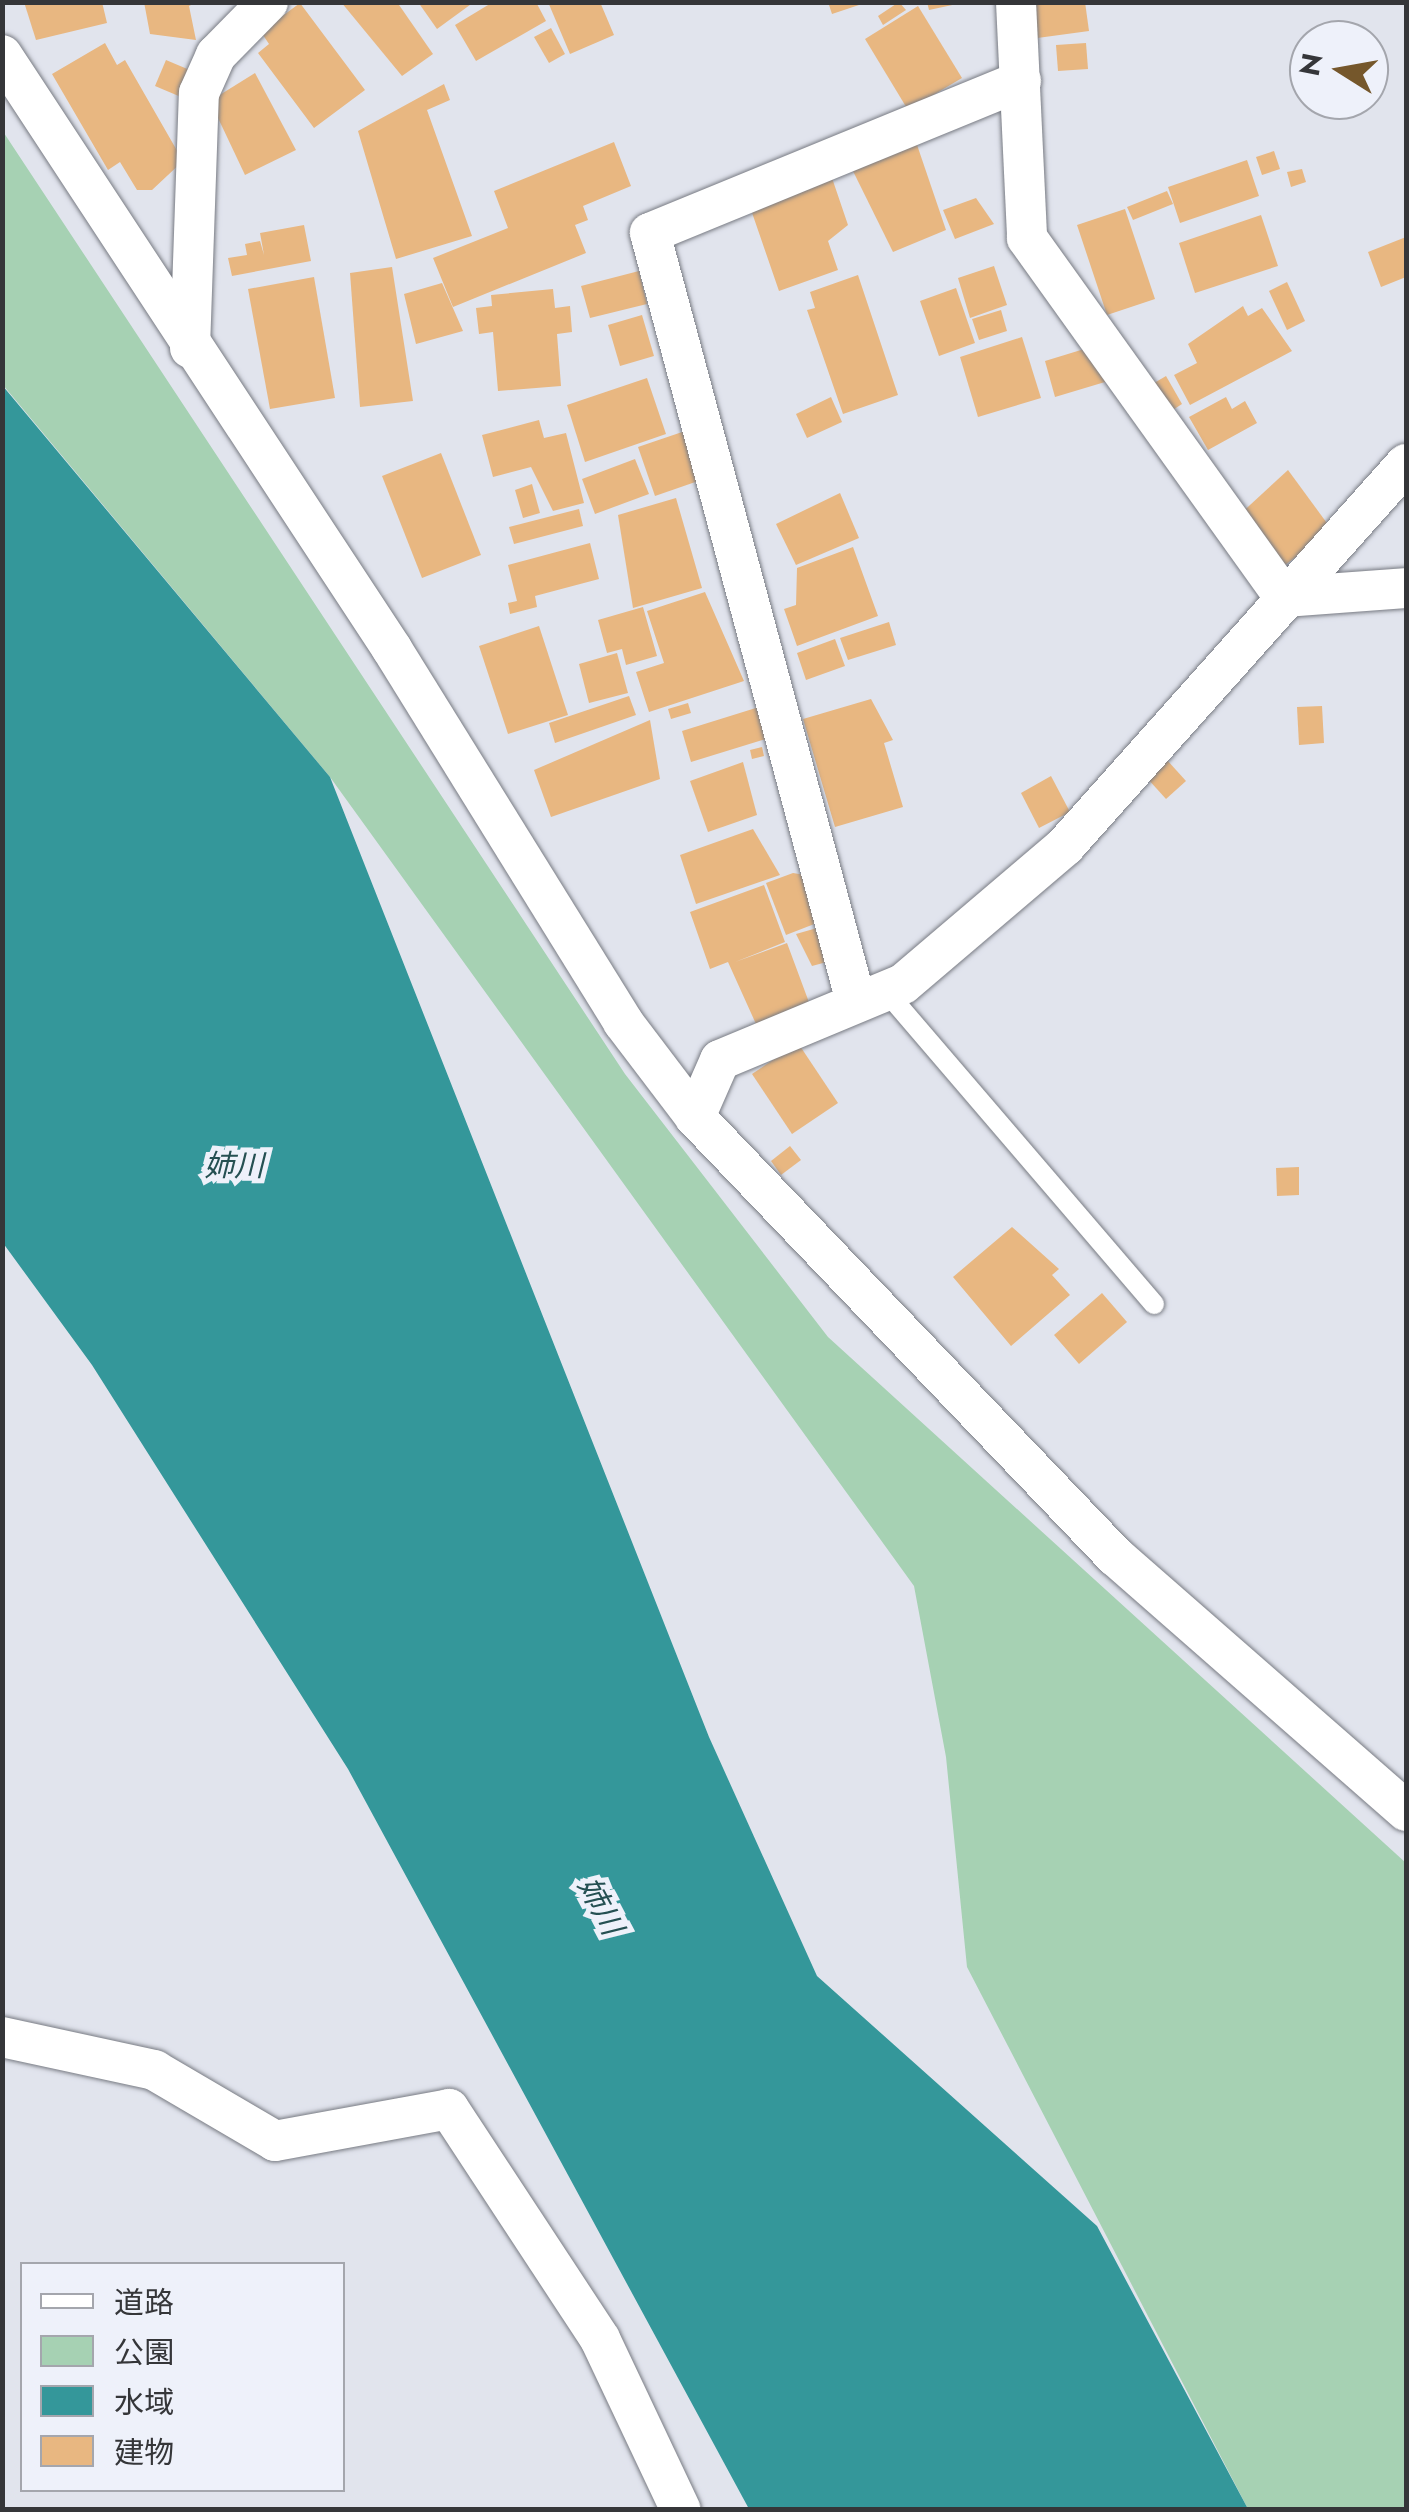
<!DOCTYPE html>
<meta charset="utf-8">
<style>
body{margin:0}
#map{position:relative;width:1409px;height:2512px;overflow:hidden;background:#e1e4ed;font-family:Jost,"Noto Sans JP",sans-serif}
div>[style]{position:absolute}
.green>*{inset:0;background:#a6d1b3}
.water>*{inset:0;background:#34979a}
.building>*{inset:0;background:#e8b781}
.roads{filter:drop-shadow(0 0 2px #787b83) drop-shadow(0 0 2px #787b83)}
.service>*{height:20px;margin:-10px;padding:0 10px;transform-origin:10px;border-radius:10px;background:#fff}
.minor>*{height:40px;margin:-20px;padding:0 20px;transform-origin:20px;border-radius:20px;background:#fff}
span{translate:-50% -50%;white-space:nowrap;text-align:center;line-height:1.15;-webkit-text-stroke:10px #eef1fa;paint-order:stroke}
.water-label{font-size:30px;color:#255052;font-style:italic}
.frame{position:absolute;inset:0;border:5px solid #353639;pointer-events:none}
.legend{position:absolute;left:20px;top:2262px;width:325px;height:230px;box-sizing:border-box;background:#eef1fa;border:2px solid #a4a6ad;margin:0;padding:12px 18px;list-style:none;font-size:30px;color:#353639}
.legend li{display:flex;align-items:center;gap:20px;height:50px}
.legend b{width:50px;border:2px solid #a4a6ad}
.north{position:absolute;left:1289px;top:20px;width:100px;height:100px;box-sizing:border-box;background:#eef1fa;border:2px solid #a4a6ad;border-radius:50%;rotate:281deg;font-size:28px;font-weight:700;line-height:40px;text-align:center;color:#353639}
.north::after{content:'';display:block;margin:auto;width:35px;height:45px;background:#75572b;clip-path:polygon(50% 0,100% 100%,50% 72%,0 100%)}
</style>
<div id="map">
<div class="green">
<i style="clip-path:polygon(2px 130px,625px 1074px,828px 1337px,1406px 1863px,1406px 2509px,1248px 2509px,967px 1967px,946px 1757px,914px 1586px,330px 777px,3px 385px)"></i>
</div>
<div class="water">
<i style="clip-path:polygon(2px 385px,330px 777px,709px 1737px,817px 1976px,1097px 2226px,1248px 2509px,749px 2509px,348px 1769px,92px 1365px,3px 1243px)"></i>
</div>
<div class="building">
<i style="clip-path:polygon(24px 2px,102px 2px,107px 23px,36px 40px)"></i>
<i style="clip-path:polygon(144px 2px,197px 2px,189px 6px,196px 40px,150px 34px)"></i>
<i style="clip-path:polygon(341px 2px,397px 2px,433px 54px,402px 76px)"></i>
<i style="clip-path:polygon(418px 2px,474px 2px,437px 29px)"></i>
<i style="clip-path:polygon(493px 2px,536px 2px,546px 21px,476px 61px,455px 25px)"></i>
<i style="clip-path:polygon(548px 2px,600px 2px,614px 35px,570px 54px)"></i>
<i style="clip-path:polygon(828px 2px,865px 2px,865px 3px,832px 14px)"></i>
<i style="clip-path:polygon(899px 2px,906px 10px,883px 25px,878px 16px)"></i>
<i style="clip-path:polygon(927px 2px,957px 2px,957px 4px,929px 10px)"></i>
<i style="clip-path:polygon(1026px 2px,1085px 2px,1089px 31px,1030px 39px)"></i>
<i style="clip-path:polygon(300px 3px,365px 90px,314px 128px,258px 53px,269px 44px,261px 32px)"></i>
<i style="clip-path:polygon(918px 6px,962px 78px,908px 110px,865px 39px)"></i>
<i style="clip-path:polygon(551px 28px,565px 54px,549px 63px,534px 37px)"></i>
<i style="clip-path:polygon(105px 43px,117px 65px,125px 60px,183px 161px,152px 190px,137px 190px,120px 162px,108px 170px,52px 74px)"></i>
<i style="clip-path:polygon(1086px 43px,1088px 69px,1058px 71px,1056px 45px)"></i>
<i style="clip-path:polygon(166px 60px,192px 71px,181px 97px,155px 86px)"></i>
<i style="clip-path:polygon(255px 73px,296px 150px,245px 175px,210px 101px)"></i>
<i style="clip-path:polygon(444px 84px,450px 100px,427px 110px,472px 236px,396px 259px,358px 131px)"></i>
<i style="clip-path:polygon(914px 136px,946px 230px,893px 252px,849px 163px)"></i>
<i style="clip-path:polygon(614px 142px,631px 186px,583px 206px,588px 220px,575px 225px,586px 253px,453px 307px,433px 258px,508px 228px,494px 191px)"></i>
<i style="clip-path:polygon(1274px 151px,1280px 169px,1262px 175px,1256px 157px)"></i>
<i style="clip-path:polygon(1247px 160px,1259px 196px,1180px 223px,1168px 187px)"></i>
<i style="clip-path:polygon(1302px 169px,1306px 182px,1291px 187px,1287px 172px)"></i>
<i style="clip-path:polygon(831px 175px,848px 225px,828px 241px,838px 270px,779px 291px,749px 204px)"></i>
<i style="clip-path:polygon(1167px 191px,1173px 204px,1133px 220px,1127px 207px)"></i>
<i style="clip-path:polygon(976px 198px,994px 224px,955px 239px,943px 210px)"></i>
<i style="clip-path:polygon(1125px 209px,1155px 299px,1107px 315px,1077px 225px)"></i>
<i style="clip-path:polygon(1261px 215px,1278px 266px,1195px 293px,1179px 243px)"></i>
<i style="clip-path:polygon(304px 225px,311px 261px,232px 276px,228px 258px,247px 255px,245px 244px,260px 241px,264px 255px,260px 233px)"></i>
<i style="clip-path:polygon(1406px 237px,1406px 277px,1381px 287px,1368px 252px)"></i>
<i style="clip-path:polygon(994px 266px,1007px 305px,970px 318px,958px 278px)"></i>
<i style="clip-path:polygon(392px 267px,413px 401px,360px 407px,350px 273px)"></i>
<i style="clip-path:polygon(639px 271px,647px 304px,590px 318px,581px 286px)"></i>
<i style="clip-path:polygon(858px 275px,898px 395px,843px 414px,807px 310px,815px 308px,810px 292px)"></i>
<i style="clip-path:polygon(314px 277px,335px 398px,270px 409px,248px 289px)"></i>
<i style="clip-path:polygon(1287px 282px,1305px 321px,1287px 330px,1269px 291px)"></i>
<i style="clip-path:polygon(442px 283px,463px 331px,416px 344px,404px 294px)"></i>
<i style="clip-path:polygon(956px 288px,975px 343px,939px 356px,920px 301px)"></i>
<i style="clip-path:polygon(553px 289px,555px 308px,570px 306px,572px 332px,557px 334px,561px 386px,498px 391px,493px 332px,479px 334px,476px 308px,492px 306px,491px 295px)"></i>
<i style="clip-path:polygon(1243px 306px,1248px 316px,1262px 308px,1292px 351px,1190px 405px,1174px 375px,1197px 363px,1188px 344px)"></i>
<i style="clip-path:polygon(1001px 310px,1007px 331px,979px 340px,972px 319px)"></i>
<i style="clip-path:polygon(642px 315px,654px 356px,620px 366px,608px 325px)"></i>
<i style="clip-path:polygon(1022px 337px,1041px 398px,978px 417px,960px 357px)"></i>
<i style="clip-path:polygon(1094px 346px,1105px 382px,1055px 397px,1045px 361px)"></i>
<i style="clip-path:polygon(1166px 376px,1182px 404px,1165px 415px,1149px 386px)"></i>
<i style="clip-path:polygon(647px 378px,666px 434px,585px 462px,567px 405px)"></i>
<i style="clip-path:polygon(831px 397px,842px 422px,807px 438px,796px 414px)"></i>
<i style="clip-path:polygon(1226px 397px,1232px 409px,1245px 401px,1257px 423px,1208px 450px,1189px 417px)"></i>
<i style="clip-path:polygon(539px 420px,544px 438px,566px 433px,584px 503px,553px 511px,531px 467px,493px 477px,482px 435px)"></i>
<i style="clip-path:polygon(688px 430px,704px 479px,655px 496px,638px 447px)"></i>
<i style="clip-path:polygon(441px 453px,481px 555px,422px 578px,382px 476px)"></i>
<i style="clip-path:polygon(635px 459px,649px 494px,595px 514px,582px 479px)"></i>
<i style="clip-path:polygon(1288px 470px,1332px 530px,1277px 571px,1237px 517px)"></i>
<i style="clip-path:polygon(532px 484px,540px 513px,523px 518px,515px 490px)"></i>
<i style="clip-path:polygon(840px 493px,859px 538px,796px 565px,776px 524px)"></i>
<i style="clip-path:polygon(676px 498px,702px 588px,633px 608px,618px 515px)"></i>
<i style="clip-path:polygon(579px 509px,583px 526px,514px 544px,509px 527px)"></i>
<i style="clip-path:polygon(590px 543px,599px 579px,535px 596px,537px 607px,510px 614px,508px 603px,517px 601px,508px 565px)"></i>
<i style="clip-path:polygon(853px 547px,878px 616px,797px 646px,784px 609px,796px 605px,797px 568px)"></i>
<i style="clip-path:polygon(705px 592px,744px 681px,649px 712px,636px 672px,664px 663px,647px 611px)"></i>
<i style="clip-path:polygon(643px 607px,657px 656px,626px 665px,622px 649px,607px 653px,598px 620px)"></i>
<i style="clip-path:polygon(889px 622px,896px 645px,848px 660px,840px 638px)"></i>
<i style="clip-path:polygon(539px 626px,568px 715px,508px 734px,479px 646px)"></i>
<i style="clip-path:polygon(835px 639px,845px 666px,806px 680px,797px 653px)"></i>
<i style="clip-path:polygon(617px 653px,628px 693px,589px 703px,579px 664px)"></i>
<i style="clip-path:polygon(629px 696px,636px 715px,555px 743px,549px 723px)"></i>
<i style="clip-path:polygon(871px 699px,893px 740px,884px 743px,903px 807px,835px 827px,803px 719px)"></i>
<i style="clip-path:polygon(688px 703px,691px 713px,671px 719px,668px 709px)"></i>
<i style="clip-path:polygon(1322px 706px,1324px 743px,1299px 745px,1297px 707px)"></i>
<i style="clip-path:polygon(759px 707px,769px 738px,691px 762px,682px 731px)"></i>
<i style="clip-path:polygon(650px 720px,660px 779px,551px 817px,534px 770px)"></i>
<i style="clip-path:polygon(762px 747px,764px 756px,752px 759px,750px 750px)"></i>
<i style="clip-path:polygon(1167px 760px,1186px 781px,1166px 799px,1147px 778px)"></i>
<i style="clip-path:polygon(743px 762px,757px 815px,708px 832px,690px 781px)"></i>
<i style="clip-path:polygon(1051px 776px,1070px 812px,1039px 828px,1021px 793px)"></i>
<i style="clip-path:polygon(753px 829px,780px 875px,696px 904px,680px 855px)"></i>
<i style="clip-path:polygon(793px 873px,805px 875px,822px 921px,786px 935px,766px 883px)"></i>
<i style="clip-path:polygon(764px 885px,785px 942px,735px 962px,787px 943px,810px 1005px,756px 1024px,728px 962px,710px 969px,690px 912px)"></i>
<i style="clip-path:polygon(824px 926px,834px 960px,812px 966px,796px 934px)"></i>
<i style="clip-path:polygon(798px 1043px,838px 1103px,792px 1134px,752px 1074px)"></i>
<i style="clip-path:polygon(790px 1146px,801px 1160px,781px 1175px,771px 1161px)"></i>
<i style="clip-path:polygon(1299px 1167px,1299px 1195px,1277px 1196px,1276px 1168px)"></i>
<i style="clip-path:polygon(1012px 1227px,1059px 1269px,1052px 1275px,1070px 1295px,1011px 1346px,953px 1277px)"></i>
<i style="clip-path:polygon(1102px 1293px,1127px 1322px,1079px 1364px,1054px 1335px)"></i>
</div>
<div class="roads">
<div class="service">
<i style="left:884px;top:989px;width:415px;rotate:49.4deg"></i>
</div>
<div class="minor">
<i style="left:1016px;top:2px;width:236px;rotate:87.3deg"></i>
<i style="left:1027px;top:238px;width:442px;rotate:54.4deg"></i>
<i style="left:1284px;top:597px;width:122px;rotate:-4.2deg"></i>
<i style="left:2px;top:55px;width:711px;rotate:56.71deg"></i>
<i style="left:392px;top:649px;width:439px;rotate:58.2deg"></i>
<i style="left:623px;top:1022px;width:119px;rotate:52.8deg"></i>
<i style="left:695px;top:1117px;width:608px;rotate:46.27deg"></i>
<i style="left:1115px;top:1556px;width:387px;rotate:41.2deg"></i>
<i style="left:190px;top:348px;width:255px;rotate:-88deg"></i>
<i style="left:199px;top:93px;width:42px;rotate:-65.9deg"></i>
<i style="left:216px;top:55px;width:74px;rotate:-45.5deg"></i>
<i style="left:855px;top:998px;width:792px;rotate:-105deg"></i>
<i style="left:650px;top:233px;width:401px;rotate:-22.3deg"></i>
<i style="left:695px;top:1117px;width:62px;rotate:-66.3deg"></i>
<i style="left:720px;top:1060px;width:198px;rotate:-22.6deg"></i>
<i style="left:903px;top:984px;width:213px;rotate:-40.4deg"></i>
<i style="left:1065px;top:846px;width:512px;rotate:-48.25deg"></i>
<i style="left:2px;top:2037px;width:156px;rotate:12.2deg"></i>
<i style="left:154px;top:2070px;width:140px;rotate:30.4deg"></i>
<i style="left:275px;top:2141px;width:177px;rotate:-10.4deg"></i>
<i style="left:449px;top:2109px;width:275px;rotate:56.7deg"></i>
<i style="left:600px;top:2339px;width:189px;rotate:64.7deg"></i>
</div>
</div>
<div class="water-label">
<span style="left:234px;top:1166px">姉川</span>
<span style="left:600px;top:1906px;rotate:62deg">姉川</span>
</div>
<div class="frame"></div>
<ul class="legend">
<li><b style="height:12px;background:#fff"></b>道路</li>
<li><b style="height:28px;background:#a6d1b3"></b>公園</li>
<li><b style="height:28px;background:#34979a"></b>水域</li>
<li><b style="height:28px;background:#e8b781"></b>建物</li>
</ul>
<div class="north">N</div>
</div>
